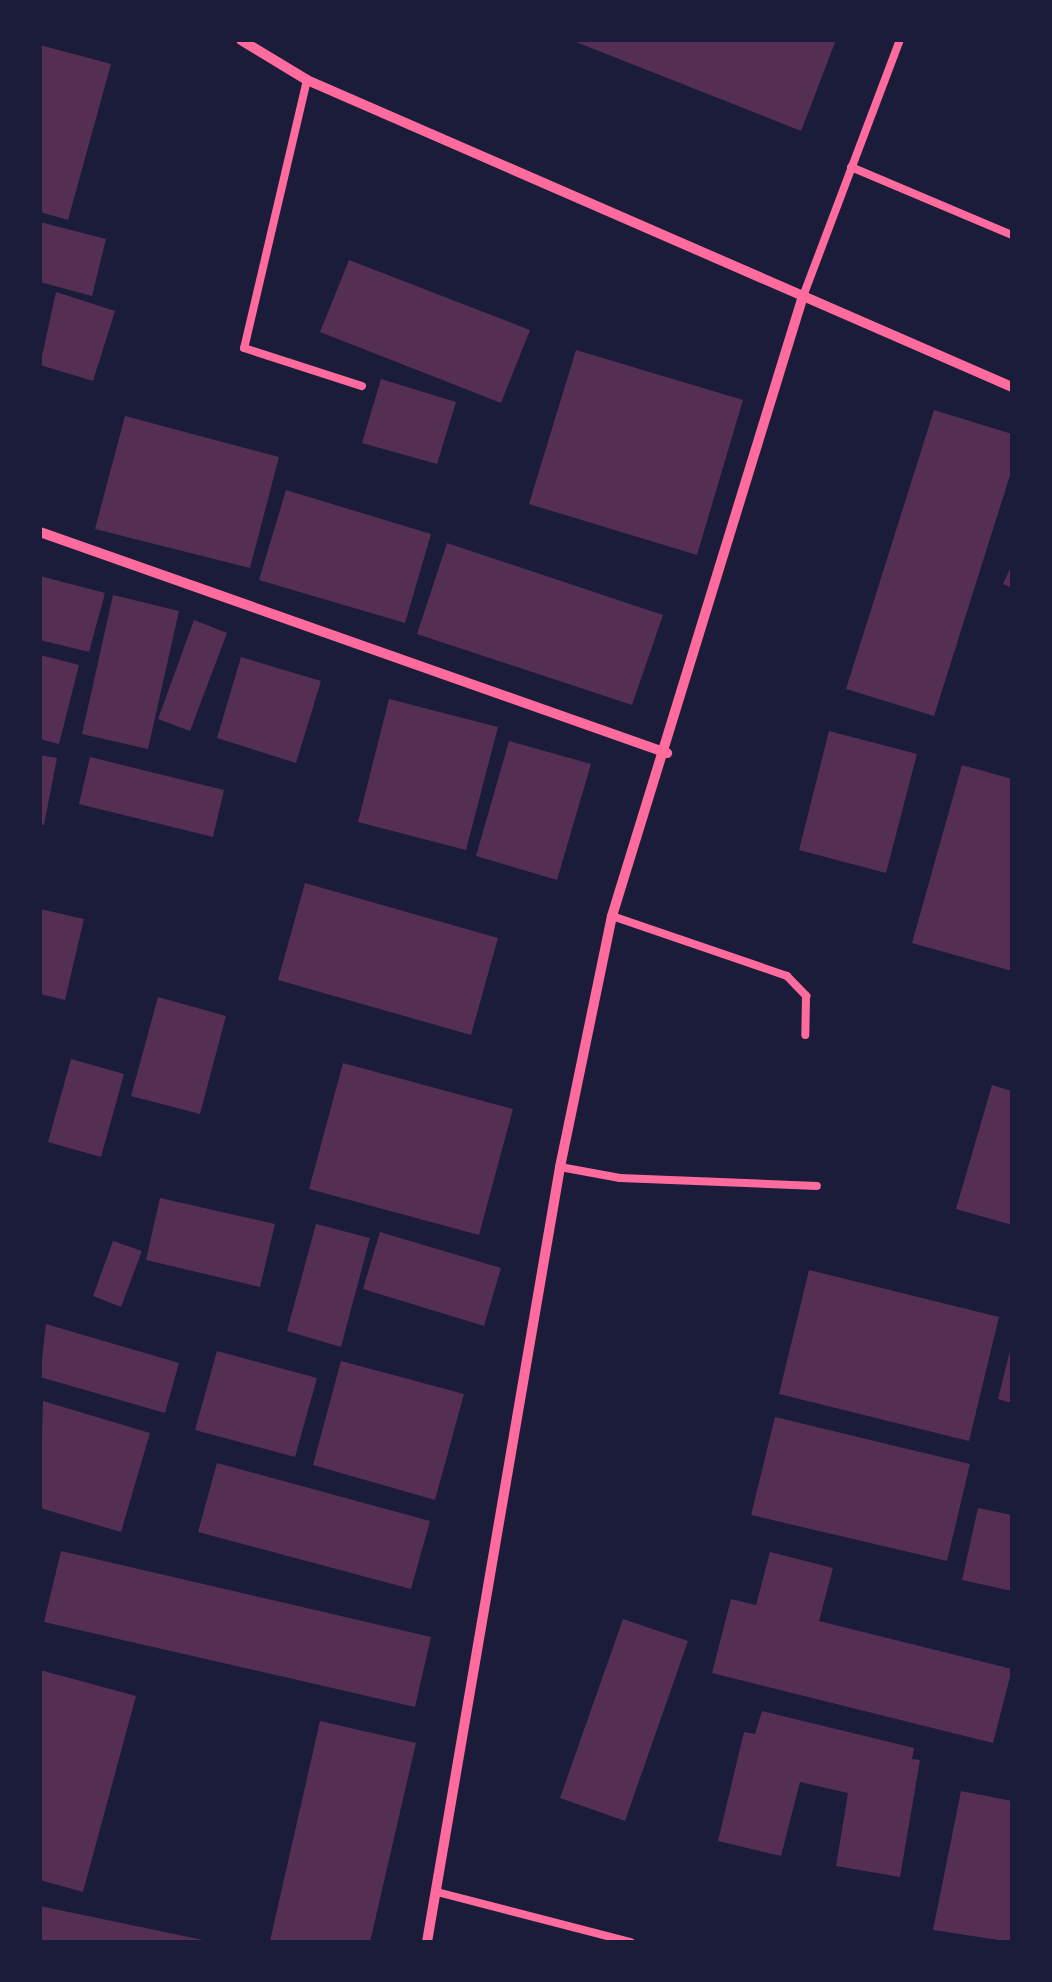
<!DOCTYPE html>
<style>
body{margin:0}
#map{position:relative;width:1052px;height:1982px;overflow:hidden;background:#1b1b3a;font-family:Quicksand,sans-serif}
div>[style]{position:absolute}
.building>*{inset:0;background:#542f53}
.service>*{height:8px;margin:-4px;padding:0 4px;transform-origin:4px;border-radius:4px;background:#ff6b9d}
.minor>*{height:10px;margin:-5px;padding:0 5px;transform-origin:5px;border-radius:5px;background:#ff6b9d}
span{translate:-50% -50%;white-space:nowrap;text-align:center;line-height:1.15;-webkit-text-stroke:8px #1b1b3a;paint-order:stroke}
.frame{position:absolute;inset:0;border:42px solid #1b1b3a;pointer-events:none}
</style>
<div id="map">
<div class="building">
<i style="clip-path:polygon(571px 40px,836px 40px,801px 131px)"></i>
<i style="clip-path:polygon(40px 45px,111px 64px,68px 220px,40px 212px)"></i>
<i style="clip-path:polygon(40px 222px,106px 239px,92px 296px,40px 282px)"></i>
<i style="clip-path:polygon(349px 260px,530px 330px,501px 403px,320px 332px)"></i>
<i style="clip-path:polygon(56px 292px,115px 311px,93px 381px,40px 365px)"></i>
<i style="clip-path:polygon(576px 350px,743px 400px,697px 555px,529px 504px)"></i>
<i style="clip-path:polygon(381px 379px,456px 402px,437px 464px,362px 443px)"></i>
<i style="clip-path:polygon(934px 410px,1012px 434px,1012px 469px,934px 716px,846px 689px)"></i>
<i style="clip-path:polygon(125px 416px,279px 457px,250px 568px,95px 529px)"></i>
<i style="clip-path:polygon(286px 490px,431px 534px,405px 623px,259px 580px)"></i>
<i style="clip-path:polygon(447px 543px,663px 615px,632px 705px,417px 634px)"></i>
<i style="clip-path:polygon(1012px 564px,1012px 588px,1003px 584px)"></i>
<i style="clip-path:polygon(40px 576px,105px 593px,89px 652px,40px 640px)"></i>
<i style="clip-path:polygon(113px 595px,179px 611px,148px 749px,82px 734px)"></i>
<i style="clip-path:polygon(194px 620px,227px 633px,190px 731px,158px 719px)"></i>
<i style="clip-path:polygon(40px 655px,79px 665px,59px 744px,40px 739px)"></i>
<i style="clip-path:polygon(241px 657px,321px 681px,296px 763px,217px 738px)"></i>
<i style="clip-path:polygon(389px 699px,498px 727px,466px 850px,358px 822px)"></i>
<i style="clip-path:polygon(829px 731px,917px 754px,886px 873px,799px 850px)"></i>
<i style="clip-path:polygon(509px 741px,591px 764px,557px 880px,476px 856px)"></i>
<i style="clip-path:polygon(40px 755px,57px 758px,44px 825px,40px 824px)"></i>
<i style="clip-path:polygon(90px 757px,224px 790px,213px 837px,79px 804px)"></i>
<i style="clip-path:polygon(962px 765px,1012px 779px,1012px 971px,912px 943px)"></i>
<i style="clip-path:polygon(305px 883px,498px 938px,471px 1035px,278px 980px)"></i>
<i style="clip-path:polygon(40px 909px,84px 919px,65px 1000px,40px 994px)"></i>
<i style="clip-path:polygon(158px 997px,226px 1016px,200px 1114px,131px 1096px)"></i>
<i style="clip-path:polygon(71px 1059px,124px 1074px,101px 1157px,48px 1142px)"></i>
<i style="clip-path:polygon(343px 1063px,513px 1109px,479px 1235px,309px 1189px)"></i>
<i style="clip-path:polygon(992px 1085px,1012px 1091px,1012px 1225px,956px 1209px)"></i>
<i style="clip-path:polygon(160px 1198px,275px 1224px,260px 1287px,146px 1260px)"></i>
<i style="clip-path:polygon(316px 1224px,370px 1238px,341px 1347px,287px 1331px)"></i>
<i style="clip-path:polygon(380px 1232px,501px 1268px,484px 1326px,363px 1289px)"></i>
<i style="clip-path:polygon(113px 1241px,142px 1251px,121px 1307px,93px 1296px)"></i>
<i style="clip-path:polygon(809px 1270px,999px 1317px,969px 1441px,779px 1394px)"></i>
<i style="clip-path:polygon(46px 1324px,179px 1363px,165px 1413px,40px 1377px)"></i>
<i style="clip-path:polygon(1011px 1347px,1012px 1347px,1012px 1403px,998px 1399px)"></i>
<i style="clip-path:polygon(217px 1351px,317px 1378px,295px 1457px,195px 1430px)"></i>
<i style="clip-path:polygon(341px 1361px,464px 1394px,435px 1500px,313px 1465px)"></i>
<i style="clip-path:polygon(43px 1401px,150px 1433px,121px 1532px,40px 1508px)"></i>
<i style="clip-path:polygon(775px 1417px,970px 1464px,947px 1561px,751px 1515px)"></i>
<i style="clip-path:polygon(217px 1463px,430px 1521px,411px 1589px,198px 1532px)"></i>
<i style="clip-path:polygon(978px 1508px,1012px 1515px,1012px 1591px,962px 1580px)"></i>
<i style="clip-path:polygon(61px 1551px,431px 1637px,415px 1707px,44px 1622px)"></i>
<i style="clip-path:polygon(770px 1552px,833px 1568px,819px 1621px,1012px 1669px,993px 1743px,712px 1673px,731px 1599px,756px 1605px)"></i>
<i style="clip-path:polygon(623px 1619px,688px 1641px,625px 1821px,560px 1798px)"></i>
<i style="clip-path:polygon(40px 1670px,136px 1696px,83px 1892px,40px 1880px)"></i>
<i style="clip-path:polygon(762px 1711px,914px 1748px,912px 1759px,920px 1760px,900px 1877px,836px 1866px,848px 1793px,800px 1782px,781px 1856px,718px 1841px,744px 1732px,755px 1734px)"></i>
<i style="clip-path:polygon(320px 1721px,416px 1743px,370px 1942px,270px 1941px)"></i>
<i style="clip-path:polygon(961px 1791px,1012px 1801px,1012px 1942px,933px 1930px)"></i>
<i style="clip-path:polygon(40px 1906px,203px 1940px,202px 1942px,40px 1942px)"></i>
</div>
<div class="service">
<i style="left:307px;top:80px;width:275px;rotate:103.2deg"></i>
<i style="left:244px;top:348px;width:124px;rotate:17.9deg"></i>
<i style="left:851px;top:167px;width:175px;rotate:22.9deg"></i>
<i style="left:802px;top:299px;width:277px;rotate:-69.3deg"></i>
<i style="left:612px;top:916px;width:185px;rotate:18.9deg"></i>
<i style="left:787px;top:976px;width:28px;rotate:46deg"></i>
<i style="left:806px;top:996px;width:39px;rotate:91deg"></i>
<i style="left:560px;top:1167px;width:61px;rotate:10.4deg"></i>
<i style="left:620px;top:1178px;width:197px;rotate:2.3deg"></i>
<i style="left:437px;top:1892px;width:200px;rotate:14.5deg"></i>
</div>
<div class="minor">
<i style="left:241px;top:40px;width:77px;rotate:31.2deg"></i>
<i style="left:307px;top:80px;width:769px;rotate:23.53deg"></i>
<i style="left:40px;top:532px;width:665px;rotate:19.42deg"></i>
<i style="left:427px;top:1942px;width:786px;rotate:-80.26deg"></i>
<i style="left:560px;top:1167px;width:256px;rotate:-78.3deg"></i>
<i style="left:612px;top:916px;width:646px;rotate:-72.88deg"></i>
</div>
<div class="frame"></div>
</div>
